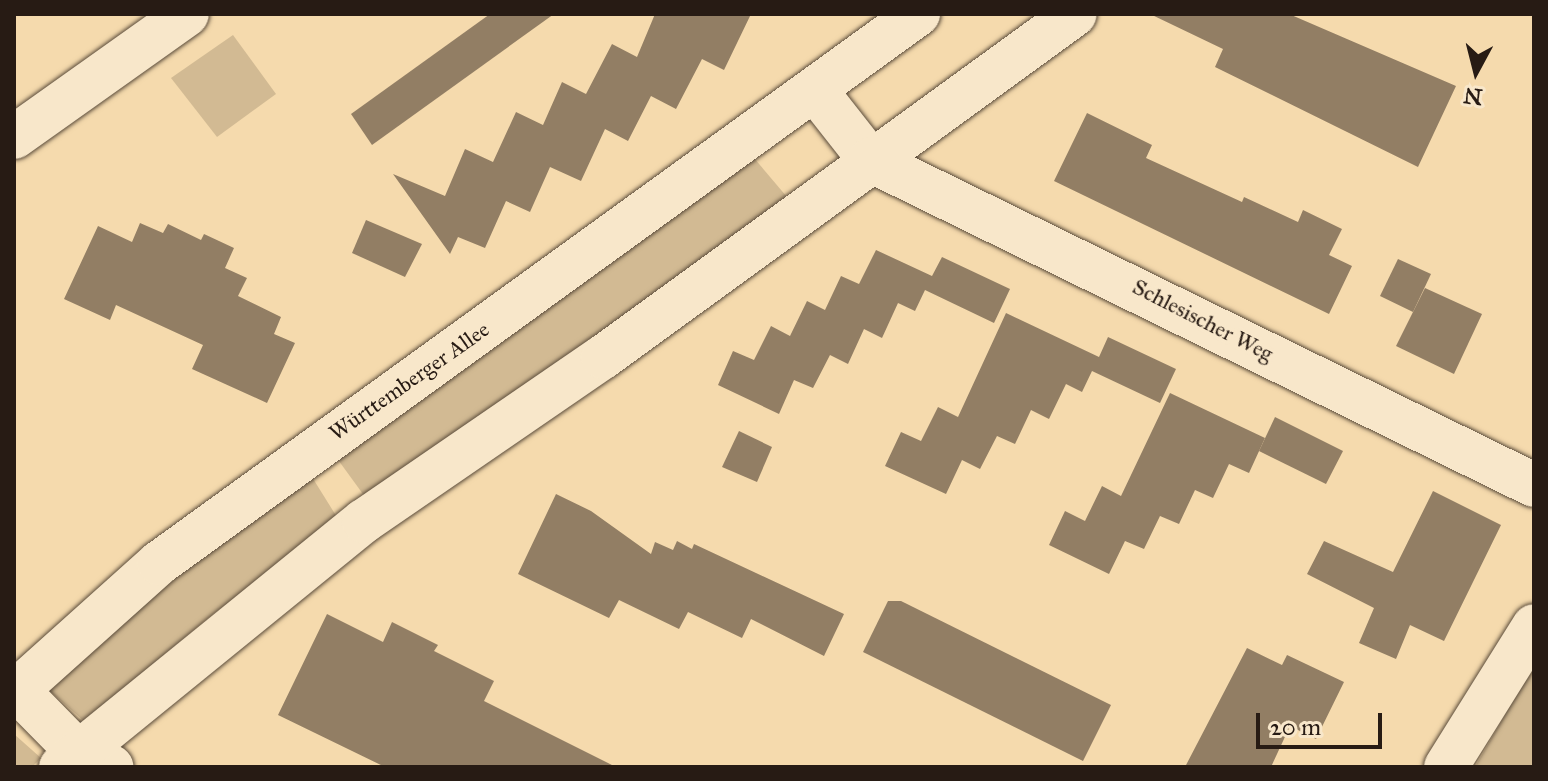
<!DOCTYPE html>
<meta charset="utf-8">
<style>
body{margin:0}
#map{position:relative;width:1548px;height:781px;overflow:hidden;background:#f5daad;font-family:"IM FELL Great Primer",serif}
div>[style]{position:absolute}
.green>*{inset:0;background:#d2ba93}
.building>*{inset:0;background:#927e64}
.roads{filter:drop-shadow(0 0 2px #5a4b3a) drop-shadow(0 0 2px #5a4b3a)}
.minor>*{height:44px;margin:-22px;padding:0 22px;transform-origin:22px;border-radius:22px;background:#f8e7ca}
span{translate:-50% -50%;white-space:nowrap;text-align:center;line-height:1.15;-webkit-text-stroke:7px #f8e7ca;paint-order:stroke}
.street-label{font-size:22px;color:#271b14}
.frame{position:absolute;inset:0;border:16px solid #271b14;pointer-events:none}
.north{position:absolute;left:1436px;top:32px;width:80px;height:80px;-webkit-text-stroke:6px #f8e7ca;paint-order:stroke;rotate:187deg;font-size:22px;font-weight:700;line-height:32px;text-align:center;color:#271b14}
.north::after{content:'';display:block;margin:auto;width:28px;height:36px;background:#271b14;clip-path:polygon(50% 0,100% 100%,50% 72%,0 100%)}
.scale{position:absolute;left:1256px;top:713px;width:126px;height:36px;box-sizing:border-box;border:4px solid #271b14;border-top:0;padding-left:10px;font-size:24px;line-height:28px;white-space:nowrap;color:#271b14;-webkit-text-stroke:6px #f8e7ca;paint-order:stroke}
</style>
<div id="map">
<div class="green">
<i style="clip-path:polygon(233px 35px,276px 94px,217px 137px,171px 78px)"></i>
<i style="clip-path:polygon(754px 158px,787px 197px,368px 501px,336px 457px)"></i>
<i style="clip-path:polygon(312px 477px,340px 522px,214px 613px,84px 721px,50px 691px,158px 589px)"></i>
<i style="clip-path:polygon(1534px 669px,1534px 767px,1475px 767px,1517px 694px)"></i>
<i style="clip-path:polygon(14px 734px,41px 758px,32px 767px,14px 767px)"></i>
</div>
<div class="building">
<i style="clip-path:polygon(490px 14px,554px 14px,372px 145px,351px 114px)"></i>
<i style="clip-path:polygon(655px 14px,751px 14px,724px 70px,702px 59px,676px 109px,651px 96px,628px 141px,605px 129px,581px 181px,550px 167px,530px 212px,506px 201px,485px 248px,458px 237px,450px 254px,393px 174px,445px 196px,465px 149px,493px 162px,516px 112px,543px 125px,562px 82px,586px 94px,612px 44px,637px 57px)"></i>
<i style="clip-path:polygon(1150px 14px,1289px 14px,1456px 86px,1418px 167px,1215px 67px,1223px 49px)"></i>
<i style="clip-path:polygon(1087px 113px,1152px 145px,1146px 158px,1242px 202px,1244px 197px,1298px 222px,1303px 210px,1342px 229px,1329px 255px,1352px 266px,1329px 314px,1054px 181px)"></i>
<i style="clip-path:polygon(366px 220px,422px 244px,405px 277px,352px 253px)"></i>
<i style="clip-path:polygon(140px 223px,163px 233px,168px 224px,201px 240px,204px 234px,234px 248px,225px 268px,247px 278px,238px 296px,281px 317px,274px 334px,295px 343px,267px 403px,192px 369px,203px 345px,116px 305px,110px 320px,64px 299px,98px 226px,132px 242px)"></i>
<i style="clip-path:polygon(876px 250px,932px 276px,942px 257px,1010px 289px,994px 323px,925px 290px,915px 311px,898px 303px,882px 338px,864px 329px,848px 364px,830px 355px,813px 388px,794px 380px,779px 414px,718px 385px,733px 351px,754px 360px,771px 326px,790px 336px,807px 301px,825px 310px,841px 276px,859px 284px)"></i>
<i style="clip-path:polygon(1398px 259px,1431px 274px,1413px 312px,1380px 296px)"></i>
<i style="clip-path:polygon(1425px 288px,1482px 314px,1454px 374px,1396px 346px)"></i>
<i style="clip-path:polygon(1006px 313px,1099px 357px,1108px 337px,1176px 369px,1160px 403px,1092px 371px,1082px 392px,1066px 384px,1049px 419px,1031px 410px,1015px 444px,997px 436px,980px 469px,962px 460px,946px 494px,885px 466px,901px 432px,921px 441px,938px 407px,958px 417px)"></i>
<i style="clip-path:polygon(1170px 393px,1265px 438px,1249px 473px,1229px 464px,1213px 498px,1195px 490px,1179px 524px,1160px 516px,1144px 549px,1125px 541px,1109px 574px,1049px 545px,1065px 511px,1085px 521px,1102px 486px,1121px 496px)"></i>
<i style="clip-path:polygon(1275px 417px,1343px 451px,1326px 484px,1259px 451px)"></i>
<i style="clip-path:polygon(739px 431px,772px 447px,757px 482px,722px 467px)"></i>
<i style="clip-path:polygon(1433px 491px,1501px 525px,1444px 641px,1410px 625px,1396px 659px,1359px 643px,1374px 608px,1307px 574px,1324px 541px,1393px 572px)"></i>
<i style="clip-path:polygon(556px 494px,591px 511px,651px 554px,655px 542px,673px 550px,677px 541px,692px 549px,694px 544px,844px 614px,824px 656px,751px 619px,742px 638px,688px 612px,679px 629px,619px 600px,609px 618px,518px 574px)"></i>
<i style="clip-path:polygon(888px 601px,901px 601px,1111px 705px,1083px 761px,863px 652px)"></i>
<i style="clip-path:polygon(327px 614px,383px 642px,392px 622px,438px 645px,434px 651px,494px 681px,484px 701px,616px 767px,385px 767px,278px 715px)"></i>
<i style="clip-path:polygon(1247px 648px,1282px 665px,1287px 655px,1344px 682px,1316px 739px,1290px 726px,1271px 767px,1185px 767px)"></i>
</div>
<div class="roads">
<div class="minor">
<i style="left:815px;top:90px;width:89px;rotate:51.8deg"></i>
<i style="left:870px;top:160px;width:739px;rotate:26.08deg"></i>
<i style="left:14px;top:137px;width:212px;rotate:-35.4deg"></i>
<i style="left:17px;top:690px;width:86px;rotate:45.5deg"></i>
<i style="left:77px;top:751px;width:38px;rotate:25deg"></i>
<i style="left:14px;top:693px;width:195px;rotate:-41.9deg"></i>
<i style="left:159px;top:563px;width:937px;rotate:-35.88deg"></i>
<i style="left:61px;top:767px;width:390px;rotate:-39.1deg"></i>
<i style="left:364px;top:521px;width:290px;rotate:-34.5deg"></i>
<i style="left:603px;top:357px;width:583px;rotate:-36.01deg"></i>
<i style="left:1446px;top:767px;width:166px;rotate:-58deg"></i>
</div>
</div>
<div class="street-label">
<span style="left:1203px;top:320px;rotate:27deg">Schlesischer Weg</span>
<span style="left:409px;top:381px;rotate:-35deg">Württemberger Allee</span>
</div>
<div class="frame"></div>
<div class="north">N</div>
<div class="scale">20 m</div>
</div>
